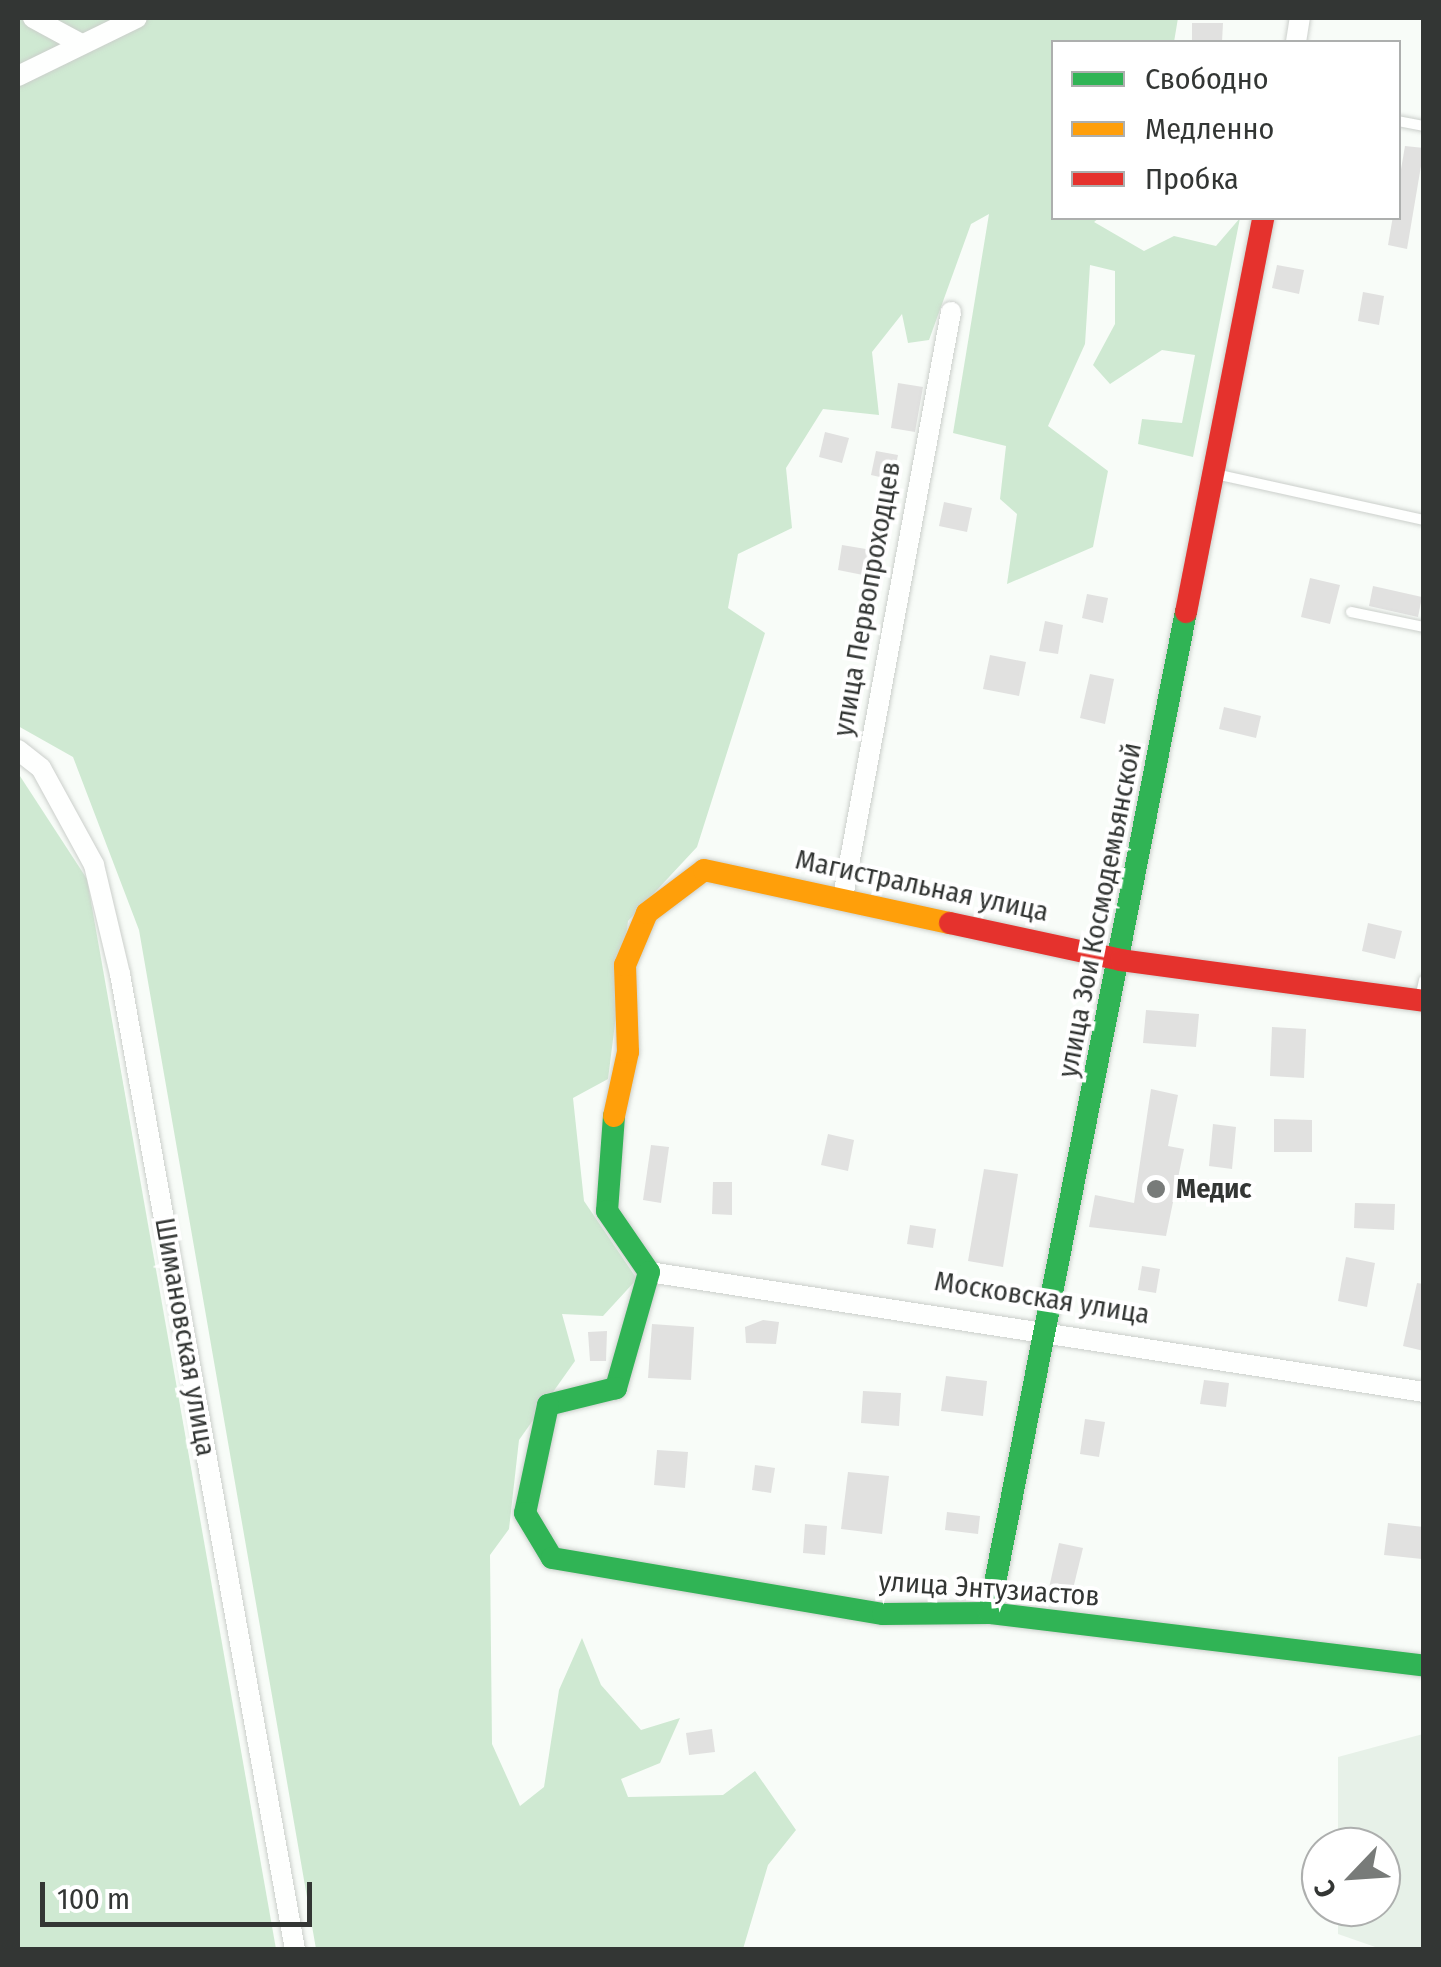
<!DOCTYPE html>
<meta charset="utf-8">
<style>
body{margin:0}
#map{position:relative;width:1441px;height:1967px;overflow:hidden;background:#f8fcf8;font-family:"Fira Sans Condensed",sans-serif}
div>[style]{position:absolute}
.built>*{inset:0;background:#e7f1e8}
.forest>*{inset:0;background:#cfe9d2}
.building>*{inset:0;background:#e1e1e0}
.roads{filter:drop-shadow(0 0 2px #cbcfcb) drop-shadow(0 0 2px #cbcfcb)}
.lane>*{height:10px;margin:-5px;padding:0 5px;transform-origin:5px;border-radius:5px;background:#fefffe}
.street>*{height:20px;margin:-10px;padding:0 10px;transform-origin:10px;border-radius:10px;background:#fefffe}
.fast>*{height:22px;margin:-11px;padding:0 11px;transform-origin:11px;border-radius:11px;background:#30b455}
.slow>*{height:22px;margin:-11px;padding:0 11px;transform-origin:11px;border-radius:11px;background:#ff9f0a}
.jam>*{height:22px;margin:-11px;padding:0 11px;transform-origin:11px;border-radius:11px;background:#e5322d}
.dots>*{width:28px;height:28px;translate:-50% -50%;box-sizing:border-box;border:5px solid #fff;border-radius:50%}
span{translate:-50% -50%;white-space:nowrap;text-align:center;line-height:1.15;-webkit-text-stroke:8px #fff;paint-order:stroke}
.street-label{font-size:28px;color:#333634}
.poi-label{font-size:28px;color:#333634;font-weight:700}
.left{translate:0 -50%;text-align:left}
.frame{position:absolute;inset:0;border:20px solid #333634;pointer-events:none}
.legend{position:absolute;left:1051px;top:40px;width:350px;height:180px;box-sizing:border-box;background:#fff;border:2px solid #adafae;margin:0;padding:12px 18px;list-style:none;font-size:30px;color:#333634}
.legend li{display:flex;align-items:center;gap:20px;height:50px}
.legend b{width:50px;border:2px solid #adafae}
.north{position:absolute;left:1301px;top:1827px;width:100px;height:100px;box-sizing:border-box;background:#fff;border:2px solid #adafae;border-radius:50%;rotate:245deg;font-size:28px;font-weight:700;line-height:40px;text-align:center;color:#333634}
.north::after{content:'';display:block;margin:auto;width:35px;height:45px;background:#787b79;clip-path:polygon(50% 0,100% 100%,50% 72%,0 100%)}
.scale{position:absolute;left:40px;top:1882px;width:272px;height:45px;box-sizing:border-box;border:5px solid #333634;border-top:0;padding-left:12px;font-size:30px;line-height:35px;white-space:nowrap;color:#333634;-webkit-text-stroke:8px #fff;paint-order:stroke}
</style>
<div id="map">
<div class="built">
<i style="clip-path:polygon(1423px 1734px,1423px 1949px,1381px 1949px,1338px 1934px,1338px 1907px,1381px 1907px,1381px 1847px,1338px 1847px,1338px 1757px)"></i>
</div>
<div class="forest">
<i style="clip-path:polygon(18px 18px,1178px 18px,1174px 42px,1054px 42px,1054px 218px,1099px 218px,1094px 222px,1144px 251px,1174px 236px,1216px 246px,1240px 218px,1193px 457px,1138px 444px,1142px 419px,1182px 423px,1195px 355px,1162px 350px,1110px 384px,1093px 365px,1115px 324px,1115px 271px,1090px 265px,1085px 344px,1048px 426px,1108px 471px,1093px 547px,1007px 584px,1017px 514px,1000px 499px,1006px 446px,953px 433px,989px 214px,971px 224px,929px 340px,908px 343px,902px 314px,872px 352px,879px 415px,823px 409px,786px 468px,792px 528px,738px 554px,728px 608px,765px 633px,697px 847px,628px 921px,608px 1079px,573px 1098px,584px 1201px,637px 1279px,603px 1316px,562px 1314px,575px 1361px,519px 1440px,509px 1529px,490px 1555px,492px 1744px,520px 1806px,544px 1787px,559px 1690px,582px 1638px,601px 1685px,641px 1730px,680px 1718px,660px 1763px,621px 1779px,628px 1797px,723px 1795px,755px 1771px,796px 1830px,768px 1865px,743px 1949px,316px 1949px,139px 930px,73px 757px,18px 726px)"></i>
<i style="clip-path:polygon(18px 773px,87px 879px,276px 1949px,18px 1949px)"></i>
</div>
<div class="building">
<i style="clip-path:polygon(1192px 23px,1223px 23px,1222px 42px,1192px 42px)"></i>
<i style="clip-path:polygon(1405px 146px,1424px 148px,1407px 249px,1388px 245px)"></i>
<i style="clip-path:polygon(1277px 265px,1304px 270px,1299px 294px,1272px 288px)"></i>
<i style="clip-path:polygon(1363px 292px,1384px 296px,1379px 325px,1358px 321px)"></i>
<i style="clip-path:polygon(898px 383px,923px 387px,915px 432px,891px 428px)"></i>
<i style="clip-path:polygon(825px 432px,849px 438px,842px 463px,819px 457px)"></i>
<i style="clip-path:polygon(876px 451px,898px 455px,893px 480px,871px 475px)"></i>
<i style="clip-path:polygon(944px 502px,972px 508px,967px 532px,939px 526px)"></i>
<i style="clip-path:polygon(842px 545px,872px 550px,868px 576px,838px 570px)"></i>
<i style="clip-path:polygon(1310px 578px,1340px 585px,1330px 624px,1301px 617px)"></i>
<i style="clip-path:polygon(1373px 586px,1422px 597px,1418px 617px,1369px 606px)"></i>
<i style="clip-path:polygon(1087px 594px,1108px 598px,1103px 623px,1082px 618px)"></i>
<i style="clip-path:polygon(1045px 621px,1063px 625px,1058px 654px,1039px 651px)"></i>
<i style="clip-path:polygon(990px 655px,1026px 662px,1019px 696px,983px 689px)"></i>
<i style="clip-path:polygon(1090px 674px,1114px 679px,1105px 724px,1080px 718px)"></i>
<i style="clip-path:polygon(1224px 707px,1261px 716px,1256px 738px,1219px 729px)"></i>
<i style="clip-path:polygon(1368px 923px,1402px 931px,1395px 959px,1362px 951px)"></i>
<i style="clip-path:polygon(1146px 1010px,1199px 1014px,1196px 1047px,1143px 1043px)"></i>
<i style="clip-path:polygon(1272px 1027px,1306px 1029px,1304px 1078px,1270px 1076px)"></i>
<i style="clip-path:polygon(1151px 1089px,1178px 1095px,1168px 1146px,1184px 1149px,1166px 1236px,1089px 1227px,1095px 1195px,1134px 1203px)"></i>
<i style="clip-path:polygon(1274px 1119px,1312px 1120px,1312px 1152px,1274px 1152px)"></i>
<i style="clip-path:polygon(1213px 1124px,1236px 1127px,1232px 1169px,1209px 1166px)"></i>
<i style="clip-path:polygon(828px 1134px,854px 1140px,848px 1171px,821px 1165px)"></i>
<i style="clip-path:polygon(651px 1145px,669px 1147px,661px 1203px,643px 1200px)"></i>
<i style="clip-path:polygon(984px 1169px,1018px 1174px,1003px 1267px,968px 1261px)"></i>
<i style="clip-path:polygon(713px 1182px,732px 1182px,732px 1215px,712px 1214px)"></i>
<i style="clip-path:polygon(1355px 1203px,1395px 1204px,1394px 1230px,1354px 1228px)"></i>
<i style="clip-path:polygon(910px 1225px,936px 1229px,933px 1248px,907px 1244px)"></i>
<i style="clip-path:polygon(1346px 1257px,1375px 1263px,1367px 1307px,1338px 1301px)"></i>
<i style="clip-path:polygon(1142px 1266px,1160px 1269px,1156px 1293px,1138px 1290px)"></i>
<i style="clip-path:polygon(1417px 1283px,1424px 1284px,1424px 1351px,1403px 1346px)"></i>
<i style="clip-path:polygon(763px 1320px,779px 1322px,776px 1344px,746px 1343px,745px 1327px)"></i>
<i style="clip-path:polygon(652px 1324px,694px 1327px,691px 1380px,648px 1378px)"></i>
<i style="clip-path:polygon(607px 1331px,606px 1361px,590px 1361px,588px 1332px)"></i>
<i style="clip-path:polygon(946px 1376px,987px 1381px,983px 1416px,941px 1411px)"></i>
<i style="clip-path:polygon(1204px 1380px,1229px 1383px,1226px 1407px,1200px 1404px)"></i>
<i style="clip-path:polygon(863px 1391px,901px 1393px,899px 1426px,861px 1423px)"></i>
<i style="clip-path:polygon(1085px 1419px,1105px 1422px,1099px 1457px,1080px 1454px)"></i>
<i style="clip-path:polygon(657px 1450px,688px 1452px,685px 1488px,654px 1485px)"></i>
<i style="clip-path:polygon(755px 1465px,775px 1468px,771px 1493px,752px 1490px)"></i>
<i style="clip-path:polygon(848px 1472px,889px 1476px,882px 1534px,841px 1529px)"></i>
<i style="clip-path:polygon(947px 1512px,980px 1516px,978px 1534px,945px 1530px)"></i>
<i style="clip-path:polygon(1388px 1523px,1424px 1527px,1422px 1559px,1384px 1555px)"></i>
<i style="clip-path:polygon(805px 1524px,827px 1526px,825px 1555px,803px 1553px)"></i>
<i style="clip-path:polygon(1059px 1543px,1083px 1548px,1072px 1593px,1049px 1588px)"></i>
<i style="clip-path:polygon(712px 1729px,715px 1752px,689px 1755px,686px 1733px)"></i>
</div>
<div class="roads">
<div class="lane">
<i style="left:1398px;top:121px;width:26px;rotate:11deg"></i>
<i style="left:1215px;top:474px;width:214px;rotate:12.4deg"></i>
<i style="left:1351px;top:612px;width:75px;rotate:11.6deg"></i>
<i style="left:1420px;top:999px;width:19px;rotate:-78deg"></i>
</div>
<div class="street">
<i style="left:33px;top:18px;width:55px;rotate:28.4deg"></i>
<i style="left:1296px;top:42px;width:24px;rotate:-81deg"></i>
<i style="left:18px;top:76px;width:132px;rotate:-26deg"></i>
<i style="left:18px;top:750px;width:29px;rotate:38deg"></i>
<i style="left:41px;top:768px;width:111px;rotate:61.3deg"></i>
<i style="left:94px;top:865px;width:112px;rotate:76.6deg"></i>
<i style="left:120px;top:974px;width:992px;rotate:79.83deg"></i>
<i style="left:843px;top:897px;width:595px;rotate:-79.54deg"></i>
<i style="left:649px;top:1272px;width:784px;rotate:8.8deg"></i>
</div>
<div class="fast">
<i style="left:614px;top:1116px;width:95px;rotate:94.2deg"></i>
<i style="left:607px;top:1211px;width:74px;rotate:55.5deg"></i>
<i style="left:649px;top:1272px;width:121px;rotate:105.9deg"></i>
<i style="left:616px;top:1388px;width:70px;rotate:166deg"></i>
<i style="left:548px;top:1405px;width:110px;rotate:102deg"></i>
<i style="left:525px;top:1513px;width:52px;rotate:59deg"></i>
<i style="left:552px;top:1558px;width:336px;rotate:9.6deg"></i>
<i style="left:883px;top:1614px;width:106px;rotate:-0.5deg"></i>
<i style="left:989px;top:1613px;width:438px;rotate:6.9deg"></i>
<i style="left:989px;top:1613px;width:1020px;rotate:-78.87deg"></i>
</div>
<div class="slow">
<i style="left:614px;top:1116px;width:66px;rotate:-77.7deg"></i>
<i style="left:628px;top:1052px;width:87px;rotate:-92deg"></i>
<i style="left:625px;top:965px;width:56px;rotate:-67.1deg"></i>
<i style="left:647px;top:913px;width:71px;rotate:-37deg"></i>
<i style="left:704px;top:870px;width:252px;rotate:12.2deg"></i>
</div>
<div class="jam">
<i style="left:1186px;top:612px;width:401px;rotate:-78.9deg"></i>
<i style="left:950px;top:923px;width:175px;rotate:12.2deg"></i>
<i style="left:1121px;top:960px;width:306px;rotate:7.7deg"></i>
</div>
</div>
<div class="dots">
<i style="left:1156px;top:1189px;background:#787b79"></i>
</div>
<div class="street-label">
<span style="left:867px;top:599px;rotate:-80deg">улица Первопроходцев</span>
<span style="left:922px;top:886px;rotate:12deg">Магистральная улица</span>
<span style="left:1100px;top:910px;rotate:-79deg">улица Зои Космодемьянской</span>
<span style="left:1042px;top:1298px;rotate:9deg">Московская улица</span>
<span style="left:185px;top:1337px;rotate:80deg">Шимановская улица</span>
<span style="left:989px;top:1589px;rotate:4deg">улица Энтузиастов</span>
</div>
<div class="poi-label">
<span class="left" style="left:1176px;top:1189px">Медис</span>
</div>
<div class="frame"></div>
<ul class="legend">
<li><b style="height:12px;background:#30b455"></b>Свободно</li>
<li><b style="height:12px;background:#ff9f0a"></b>Медленно</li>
<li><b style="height:12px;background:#e5322d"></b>Пробка</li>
</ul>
<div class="north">С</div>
<div class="scale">100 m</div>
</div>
